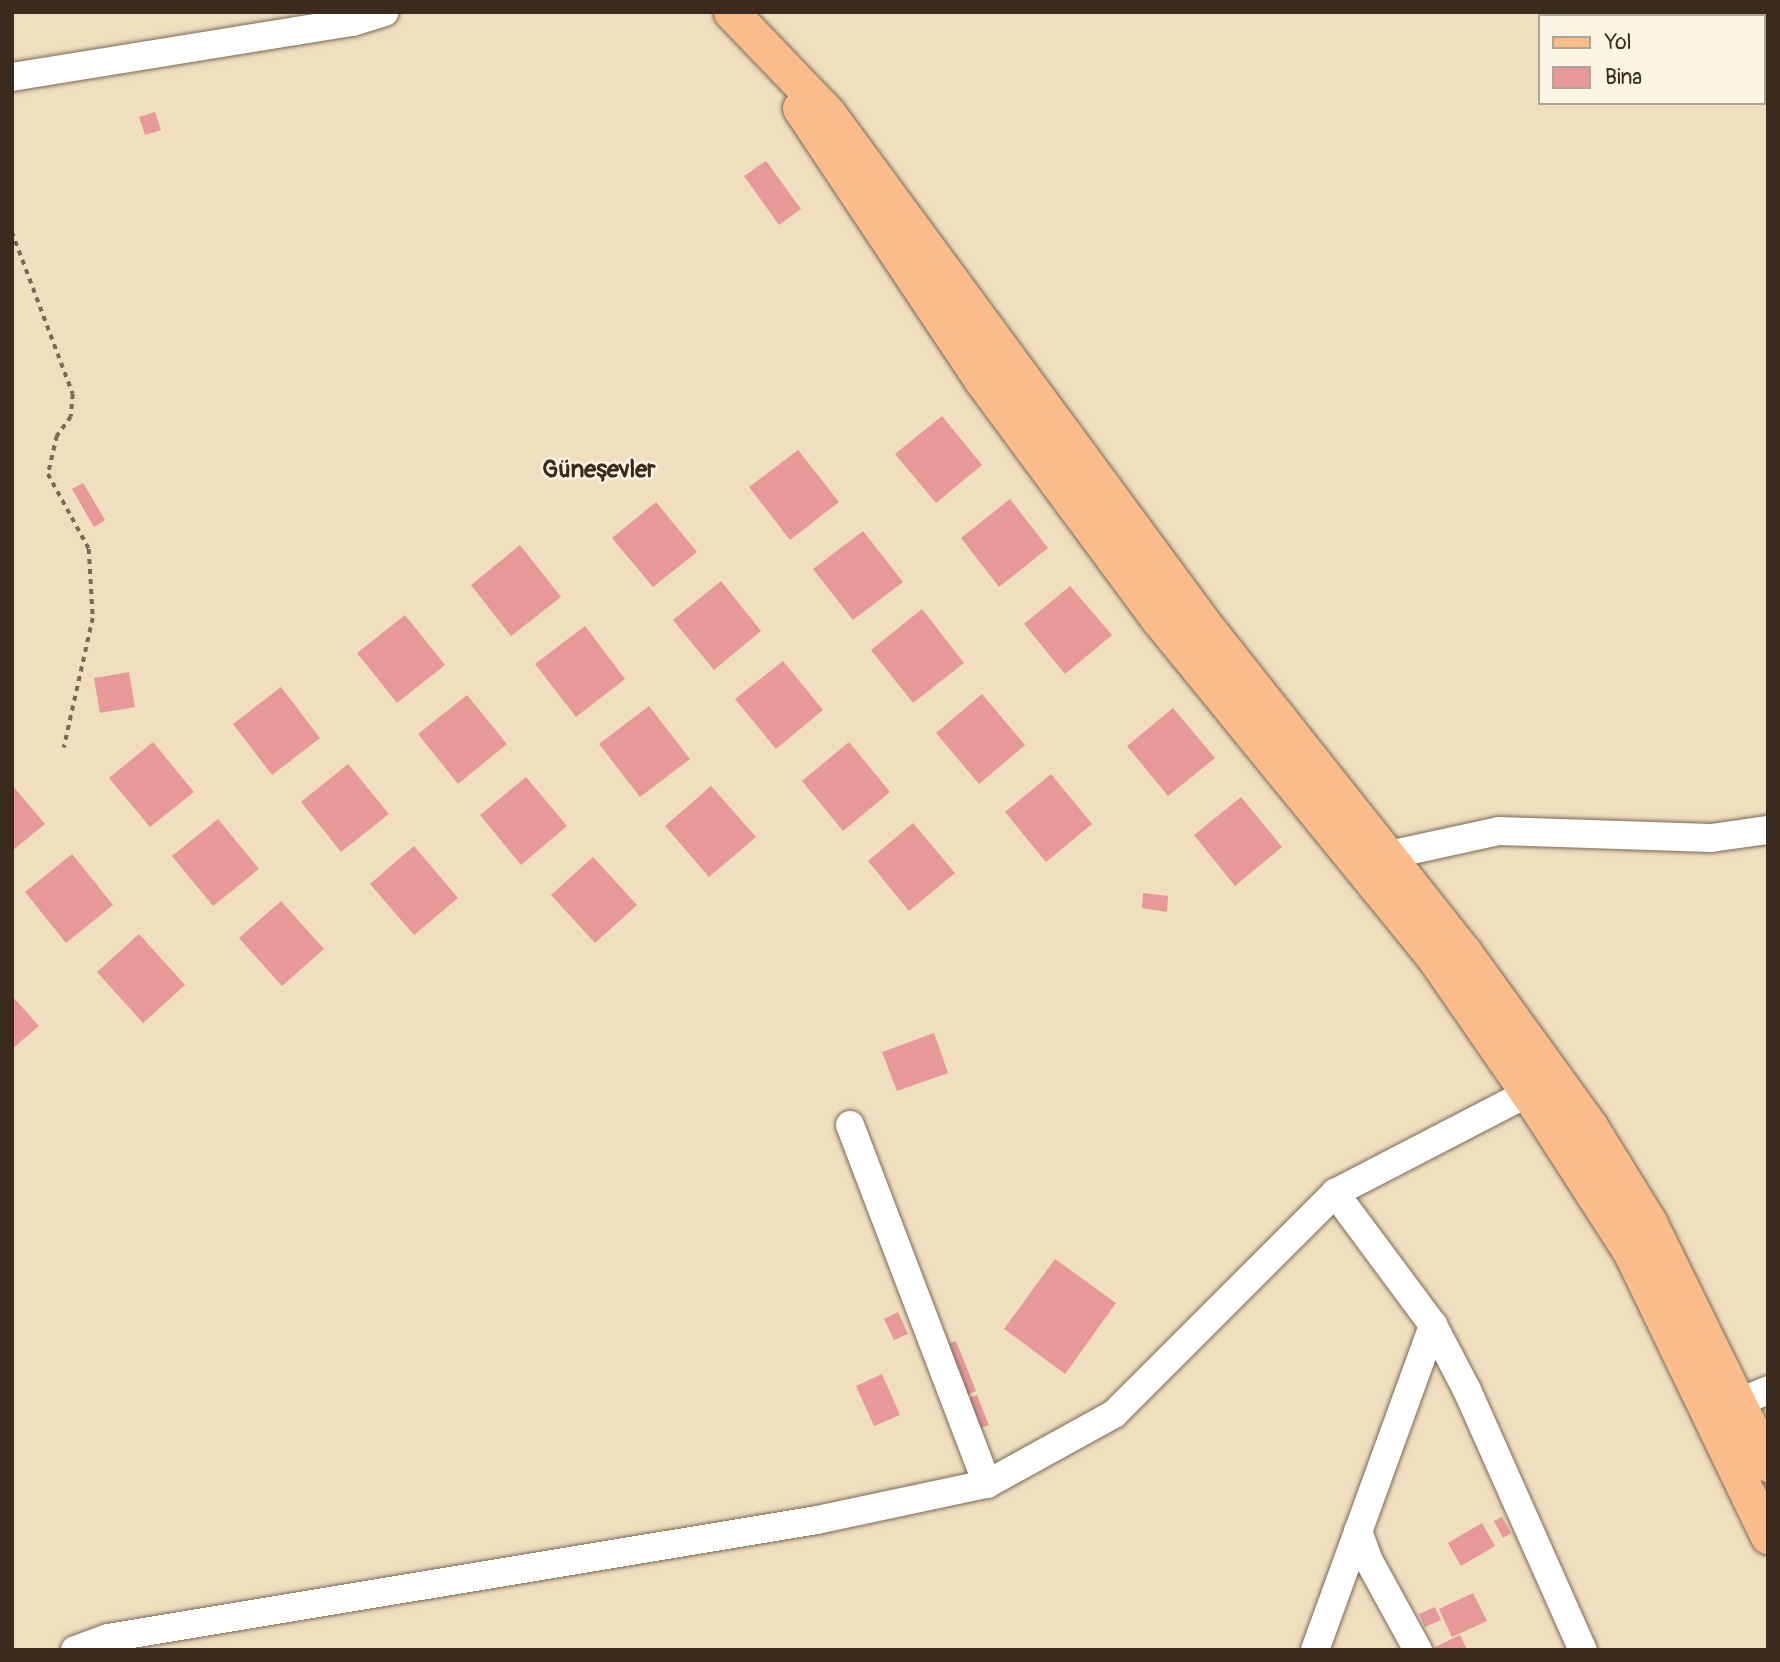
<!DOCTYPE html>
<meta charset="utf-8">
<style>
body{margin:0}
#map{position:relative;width:1780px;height:1662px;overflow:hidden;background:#f0dfbf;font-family:Pangolin,sans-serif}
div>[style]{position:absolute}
.building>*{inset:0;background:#e69998}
.path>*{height:3.5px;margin-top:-1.75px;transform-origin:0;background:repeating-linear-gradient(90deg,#7a6956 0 5px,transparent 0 10px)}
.roads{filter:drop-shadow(0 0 2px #7a6956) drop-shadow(0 0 2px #7a6956)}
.minor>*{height:28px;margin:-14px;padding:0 14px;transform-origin:14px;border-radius:14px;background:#fff}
.major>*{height:35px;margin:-17.5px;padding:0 17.5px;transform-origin:17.5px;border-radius:17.5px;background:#fabc8b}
span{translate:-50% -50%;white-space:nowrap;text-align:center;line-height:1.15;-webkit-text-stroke:5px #fcf5e5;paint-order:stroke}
.district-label{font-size:24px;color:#3b2a1e;font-weight:700}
.frame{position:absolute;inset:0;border:14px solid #3b2a1e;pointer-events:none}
.legend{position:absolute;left:1538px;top:14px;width:228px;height:91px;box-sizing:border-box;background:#fcf5e5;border:2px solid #afa495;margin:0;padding:9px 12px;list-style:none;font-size:21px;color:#3b2a1e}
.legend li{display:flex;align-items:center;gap:14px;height:35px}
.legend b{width:35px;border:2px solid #afa495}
</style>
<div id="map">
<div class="building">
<i style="clip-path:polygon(155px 112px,161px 130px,145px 135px,139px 117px)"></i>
<i style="clip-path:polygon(766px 161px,801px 209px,779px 225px,744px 176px)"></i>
<i style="clip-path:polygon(942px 416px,982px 465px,936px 503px,895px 454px)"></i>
<i style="clip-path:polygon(798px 450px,839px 502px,790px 540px,749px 487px)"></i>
<i style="clip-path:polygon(83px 483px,105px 520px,94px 527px,72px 489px)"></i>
<i style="clip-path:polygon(1010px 499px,1048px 548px,999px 587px,961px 538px)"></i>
<i style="clip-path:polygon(656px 502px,697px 552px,653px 587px,612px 538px)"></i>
<i style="clip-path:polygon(863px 531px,903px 582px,853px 620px,813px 569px)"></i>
<i style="clip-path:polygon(520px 545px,561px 597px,511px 636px,471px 585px)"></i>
<i style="clip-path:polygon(721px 581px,761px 631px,714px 670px,673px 620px)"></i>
<i style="clip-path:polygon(1070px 586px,1112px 635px,1065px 674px,1024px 624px)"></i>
<i style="clip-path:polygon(922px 609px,964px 663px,913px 703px,871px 650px)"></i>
<i style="clip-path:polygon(405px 615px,445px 665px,397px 703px,357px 653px)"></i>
<i style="clip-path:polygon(585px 626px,625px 679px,576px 717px,535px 664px)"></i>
<i style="clip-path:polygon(783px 661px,823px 710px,776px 749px,735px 699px)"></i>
<i style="clip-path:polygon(129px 672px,135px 707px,100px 713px,94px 678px)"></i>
<i style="clip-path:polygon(281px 687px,320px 738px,272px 775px,233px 724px)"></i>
<i style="clip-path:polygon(982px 694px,1025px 745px,979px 784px,936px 733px)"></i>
<i style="clip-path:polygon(467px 695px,507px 744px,458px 784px,418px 734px)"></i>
<i style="clip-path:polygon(649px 706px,690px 759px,640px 797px,599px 744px)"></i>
<i style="clip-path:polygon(1173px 708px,1215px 758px,1168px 796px,1127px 746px)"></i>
<i style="clip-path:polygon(153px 742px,194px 792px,150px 827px,109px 778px)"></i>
<i style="clip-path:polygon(849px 742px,890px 792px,843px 831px,802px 781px)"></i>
<i style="clip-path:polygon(348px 764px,389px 814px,341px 852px,301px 802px)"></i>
<i style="clip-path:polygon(1051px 774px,1092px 824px,1046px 862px,1005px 812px)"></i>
<i style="clip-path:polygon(526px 777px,567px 826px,521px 865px,480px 815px)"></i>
<i style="clip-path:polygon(12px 785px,45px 824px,12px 851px)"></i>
<i style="clip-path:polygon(711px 786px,756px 837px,709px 877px,665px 826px)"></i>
<i style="clip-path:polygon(1241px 797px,1282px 847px,1235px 886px,1194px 835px)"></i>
<i style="clip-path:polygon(218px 819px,259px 869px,213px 906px,172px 856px)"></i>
<i style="clip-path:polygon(913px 823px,955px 873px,909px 911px,868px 861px)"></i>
<i style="clip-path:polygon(414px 846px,458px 898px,414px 935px,370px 884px)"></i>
<i style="clip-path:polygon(72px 854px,113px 905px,66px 943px,25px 892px)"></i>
<i style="clip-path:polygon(593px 857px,637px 905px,595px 943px,551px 895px)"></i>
<i style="clip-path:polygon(1143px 893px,1168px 896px,1167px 912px,1142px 908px)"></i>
<i style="clip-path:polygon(281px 901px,324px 949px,282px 986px,239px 938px)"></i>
<i style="clip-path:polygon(139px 934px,185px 985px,143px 1023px,97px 972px)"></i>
<i style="clip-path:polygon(12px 996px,39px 1026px,12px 1049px)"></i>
<i style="clip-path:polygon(934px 1033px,948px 1073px,897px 1091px,882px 1052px)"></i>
<i style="clip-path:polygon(1055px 1259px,1116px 1303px,1065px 1374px,1004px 1329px)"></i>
<i style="clip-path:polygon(898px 1312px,908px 1334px,894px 1340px,884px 1319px)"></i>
<i style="clip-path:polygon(956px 1341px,976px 1391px,962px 1397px,942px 1346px)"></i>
<i style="clip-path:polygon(882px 1374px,900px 1415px,874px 1426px,856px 1386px)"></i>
<i style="clip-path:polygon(977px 1395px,989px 1425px,975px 1430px,963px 1400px)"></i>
<i style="clip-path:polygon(1502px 1517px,1511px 1533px,1503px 1538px,1494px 1521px)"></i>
<i style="clip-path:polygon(1482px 1523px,1495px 1546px,1461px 1566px,1448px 1543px)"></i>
<i style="clip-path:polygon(1473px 1593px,1487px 1621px,1452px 1637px,1439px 1609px)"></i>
<i style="clip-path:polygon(1435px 1607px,1441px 1620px,1425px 1627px,1419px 1614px)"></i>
<i style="clip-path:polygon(1460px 1635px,1467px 1650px,1436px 1650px,1435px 1647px)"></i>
</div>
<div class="path">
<i style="left:12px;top:232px;width:173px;rotate:69.4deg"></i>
<i style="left:73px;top:394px;width:23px;rotate:95deg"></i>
<i style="left:71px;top:417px;width:24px;rotate:126deg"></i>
<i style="left:57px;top:436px;width:39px;rotate:103deg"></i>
<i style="left:48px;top:474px;width:85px;rotate:61.3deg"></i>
<i style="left:89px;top:549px;width:69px;rotate:86.7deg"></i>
<i style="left:93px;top:618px;width:133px;rotate:102.6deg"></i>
</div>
<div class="roads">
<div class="minor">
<i style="left:12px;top:77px;width:344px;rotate:-9.2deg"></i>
<i style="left:352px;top:22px;width:34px;rotate:-17deg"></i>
<i style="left:1389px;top:855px;width:113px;rotate:-12.3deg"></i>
<i style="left:1499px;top:831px;width:212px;rotate:1.9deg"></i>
<i style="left:1711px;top:838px;width:58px;rotate:-8deg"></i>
<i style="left:850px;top:1125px;width:384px;rotate:69.1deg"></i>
<i style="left:1335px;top:1193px;width:164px;rotate:53.4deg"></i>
<i style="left:1433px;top:1325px;width:73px;rotate:62.4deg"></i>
<i style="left:1467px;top:1390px;width:285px;rotate:66deg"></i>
<i style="left:1739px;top:1402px;width:31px;rotate:-22deg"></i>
<i style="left:1358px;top:1531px;width:32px;rotate:70deg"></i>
<i style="left:1369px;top:1561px;width:102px;rotate:61.2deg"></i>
<i style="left:75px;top:1650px;width:35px;rotate:-20deg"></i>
<i style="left:108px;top:1638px;width:719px;rotate:-9.45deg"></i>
<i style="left:817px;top:1520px;width:174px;rotate:-12deg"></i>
<i style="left:987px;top:1484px;width:145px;rotate:-28.9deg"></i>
<i style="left:1114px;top:1414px;width:313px;rotate:-45deg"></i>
<i style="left:1335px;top:1193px;width:217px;rotate:-27.4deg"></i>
<i style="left:1315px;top:1650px;width:346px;rotate:-70deg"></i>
</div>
<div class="major">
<i style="left:731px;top:12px;width:139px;rotate:46.2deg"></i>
<i style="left:827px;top:112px;width:636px;rotate:53.63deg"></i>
<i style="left:1204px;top:624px;width:419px;rotate:51.6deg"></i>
<i style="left:1464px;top:952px;width:215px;rotate:54.1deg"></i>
<i style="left:1590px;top:1126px;width:113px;rotate:58.4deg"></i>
<i style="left:1649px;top:1222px;width:270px;rotate:63.8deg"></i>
<i style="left:800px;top:108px;width:328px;rotate:56.3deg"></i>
<i style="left:982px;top:381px;width:297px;rotate:53.5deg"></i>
<i style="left:1159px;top:620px;width:434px;rotate:50.8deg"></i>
<i style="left:1433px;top:956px;width:167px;rotate:55.3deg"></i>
<i style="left:1528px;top:1093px;width:188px;rotate:57.2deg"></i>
<i style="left:1630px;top:1251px;width:317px;rotate:64.2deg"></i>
</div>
</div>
<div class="district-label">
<span style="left:599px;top:470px">Güneşevler</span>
</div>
<div class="frame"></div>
<ul class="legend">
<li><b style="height:9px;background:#fabc8b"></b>Yol</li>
<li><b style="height:19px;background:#e69998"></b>Bina</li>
</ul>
</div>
